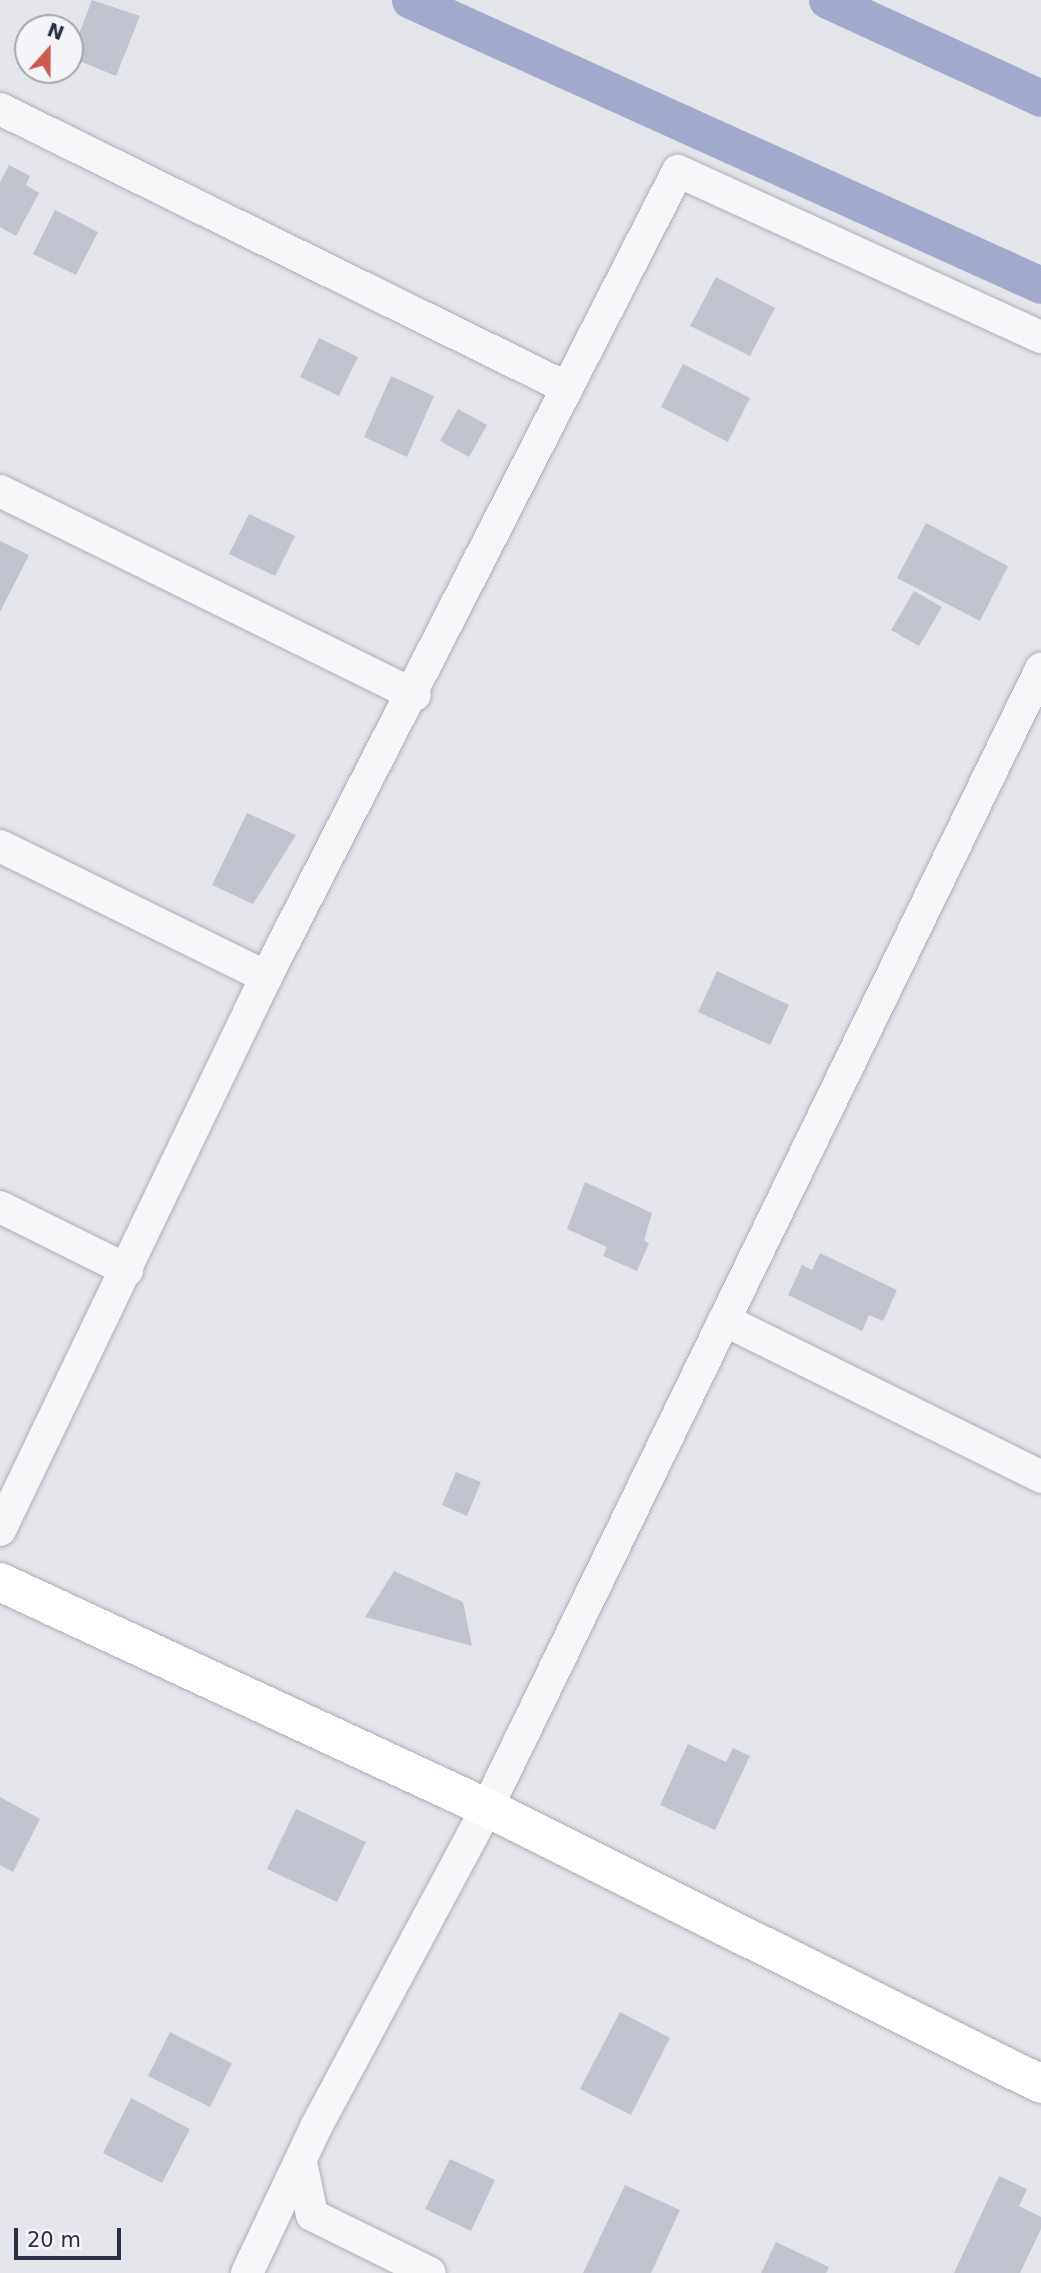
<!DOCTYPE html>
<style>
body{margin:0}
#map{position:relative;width:1041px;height:2273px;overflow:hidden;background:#e4e5eb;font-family:"DejaVu Sans",sans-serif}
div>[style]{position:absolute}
.canal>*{height:37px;margin:-18.5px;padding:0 18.5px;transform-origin:18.5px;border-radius:18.5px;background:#a1aaca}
.building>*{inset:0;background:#c1c3ce}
.roads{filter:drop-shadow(0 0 2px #adaeb9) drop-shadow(0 0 2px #adaeb9)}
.street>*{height:32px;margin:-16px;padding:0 16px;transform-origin:16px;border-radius:16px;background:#f7f7fa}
.secondary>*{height:38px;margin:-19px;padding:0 19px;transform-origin:19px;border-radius:19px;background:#fff}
span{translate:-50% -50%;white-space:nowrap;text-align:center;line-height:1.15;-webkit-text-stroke:7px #f4f5f9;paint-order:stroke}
.north{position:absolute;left:14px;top:14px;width:70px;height:70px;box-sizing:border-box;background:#f4f5f9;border:2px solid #a4a6b0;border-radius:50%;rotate:21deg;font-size:19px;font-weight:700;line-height:28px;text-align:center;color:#2c2f43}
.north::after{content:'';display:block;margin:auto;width:24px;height:32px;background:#cb5b4f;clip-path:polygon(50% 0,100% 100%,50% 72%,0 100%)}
.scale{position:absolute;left:14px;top:2228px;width:107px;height:32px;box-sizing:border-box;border:4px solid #2c2f43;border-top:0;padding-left:9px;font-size:21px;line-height:24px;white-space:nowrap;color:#2c2f43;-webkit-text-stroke:5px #f4f5f9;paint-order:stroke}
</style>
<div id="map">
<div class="canal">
<i style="left:410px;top:0;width:692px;rotate:24.31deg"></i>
<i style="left:827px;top:0;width:235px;rotate:24.6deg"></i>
</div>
<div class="building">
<i style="clip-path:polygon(92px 0,140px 16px,116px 76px,70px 57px)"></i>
<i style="clip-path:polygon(9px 165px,30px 176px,26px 185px,39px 193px,16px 236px,0 227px,0 182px)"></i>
<i style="clip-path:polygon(55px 210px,98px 232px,76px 275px,33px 254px)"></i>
<i style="clip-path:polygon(716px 277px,775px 308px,750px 356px,690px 326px)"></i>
<i style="clip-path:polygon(319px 338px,358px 357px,339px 396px,300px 377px)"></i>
<i style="clip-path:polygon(683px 364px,750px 398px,728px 442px,661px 407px)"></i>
<i style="clip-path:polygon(391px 376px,434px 396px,407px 457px,364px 437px)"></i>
<i style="clip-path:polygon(458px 409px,487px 425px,469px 457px,440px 441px)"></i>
<i style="clip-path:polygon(249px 514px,295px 536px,275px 576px,229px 554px)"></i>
<i style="clip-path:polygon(926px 523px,1008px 566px,980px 621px,897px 578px)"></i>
<i style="clip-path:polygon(0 541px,29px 555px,0 612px)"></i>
<i style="clip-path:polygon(914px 591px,942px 607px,919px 646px,891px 630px)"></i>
<i style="clip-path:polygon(247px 813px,296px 835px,253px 904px,212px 885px)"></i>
<i style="clip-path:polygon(717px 971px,789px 1005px,770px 1045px,698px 1012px)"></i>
<i style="clip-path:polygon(585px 1182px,652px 1213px,644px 1240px,649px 1243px,637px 1271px,603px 1256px,607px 1247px,567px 1229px)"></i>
<i style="clip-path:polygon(820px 1253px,897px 1290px,883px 1321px,869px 1315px,862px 1331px,788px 1295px,802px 1265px,812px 1270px)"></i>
<i style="clip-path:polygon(456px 1472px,481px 1482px,467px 1516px,442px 1505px)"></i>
<i style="clip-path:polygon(394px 1571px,463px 1602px,472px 1646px,365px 1617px)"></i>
<i style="clip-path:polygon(688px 1744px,726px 1762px,733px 1748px,750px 1756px,715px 1830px,660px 1805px)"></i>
<i style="clip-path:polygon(0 1797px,40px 1819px,13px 1872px,0 1865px)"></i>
<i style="clip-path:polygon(296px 1809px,366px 1842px,337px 1902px,267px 1869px)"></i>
<i style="clip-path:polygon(620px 2012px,670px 2038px,631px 2115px,580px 2089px)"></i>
<i style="clip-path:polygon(170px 2032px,232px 2063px,210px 2107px,148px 2076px)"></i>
<i style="clip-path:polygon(131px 2098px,190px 2129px,162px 2183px,103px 2153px)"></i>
<i style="clip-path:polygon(450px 2159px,495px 2180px,471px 2231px,425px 2209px)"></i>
<i style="clip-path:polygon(999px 2176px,1027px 2189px,1019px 2206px,1041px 2217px,1041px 2229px,1020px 2273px,954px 2273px)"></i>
<i style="clip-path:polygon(625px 2185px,680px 2210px,651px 2273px,583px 2273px)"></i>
<i style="clip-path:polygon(776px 2242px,829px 2267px,826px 2273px,761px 2273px)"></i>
</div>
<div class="roads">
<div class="street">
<i style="left:0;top:109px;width:630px;rotate:26.2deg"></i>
<i style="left:0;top:491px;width:462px;rotate:26.2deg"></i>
<i style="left:0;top:846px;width:297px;rotate:26.2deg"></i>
<i style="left:0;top:1207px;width:142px;rotate:26.4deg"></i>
<i style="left:724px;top:1320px;width:354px;rotate:26.3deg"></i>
<i style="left:0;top:1530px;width:614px;rotate:-64.31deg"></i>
<i style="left:266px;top:977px;width:905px;rotate:-62.93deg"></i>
<i style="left:678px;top:171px;width:399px;rotate:24.6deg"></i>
<i style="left:302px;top:2167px;width:49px;rotate:78.2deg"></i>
<i style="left:312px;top:2215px;width:131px;rotate:26.2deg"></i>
<i style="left:247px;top:2273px;width:164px;rotate:-64.7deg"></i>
<i style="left:317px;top:2125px;width:360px;rotate:-61.8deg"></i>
<i style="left:487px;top:1808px;width:1267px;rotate:-64.06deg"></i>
</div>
<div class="secondary">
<i style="left:0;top:1582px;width:537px;rotate:24.89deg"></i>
<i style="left:487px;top:1808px;width:619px;rotate:26.48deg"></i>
</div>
</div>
<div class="north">N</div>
<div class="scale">20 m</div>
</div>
